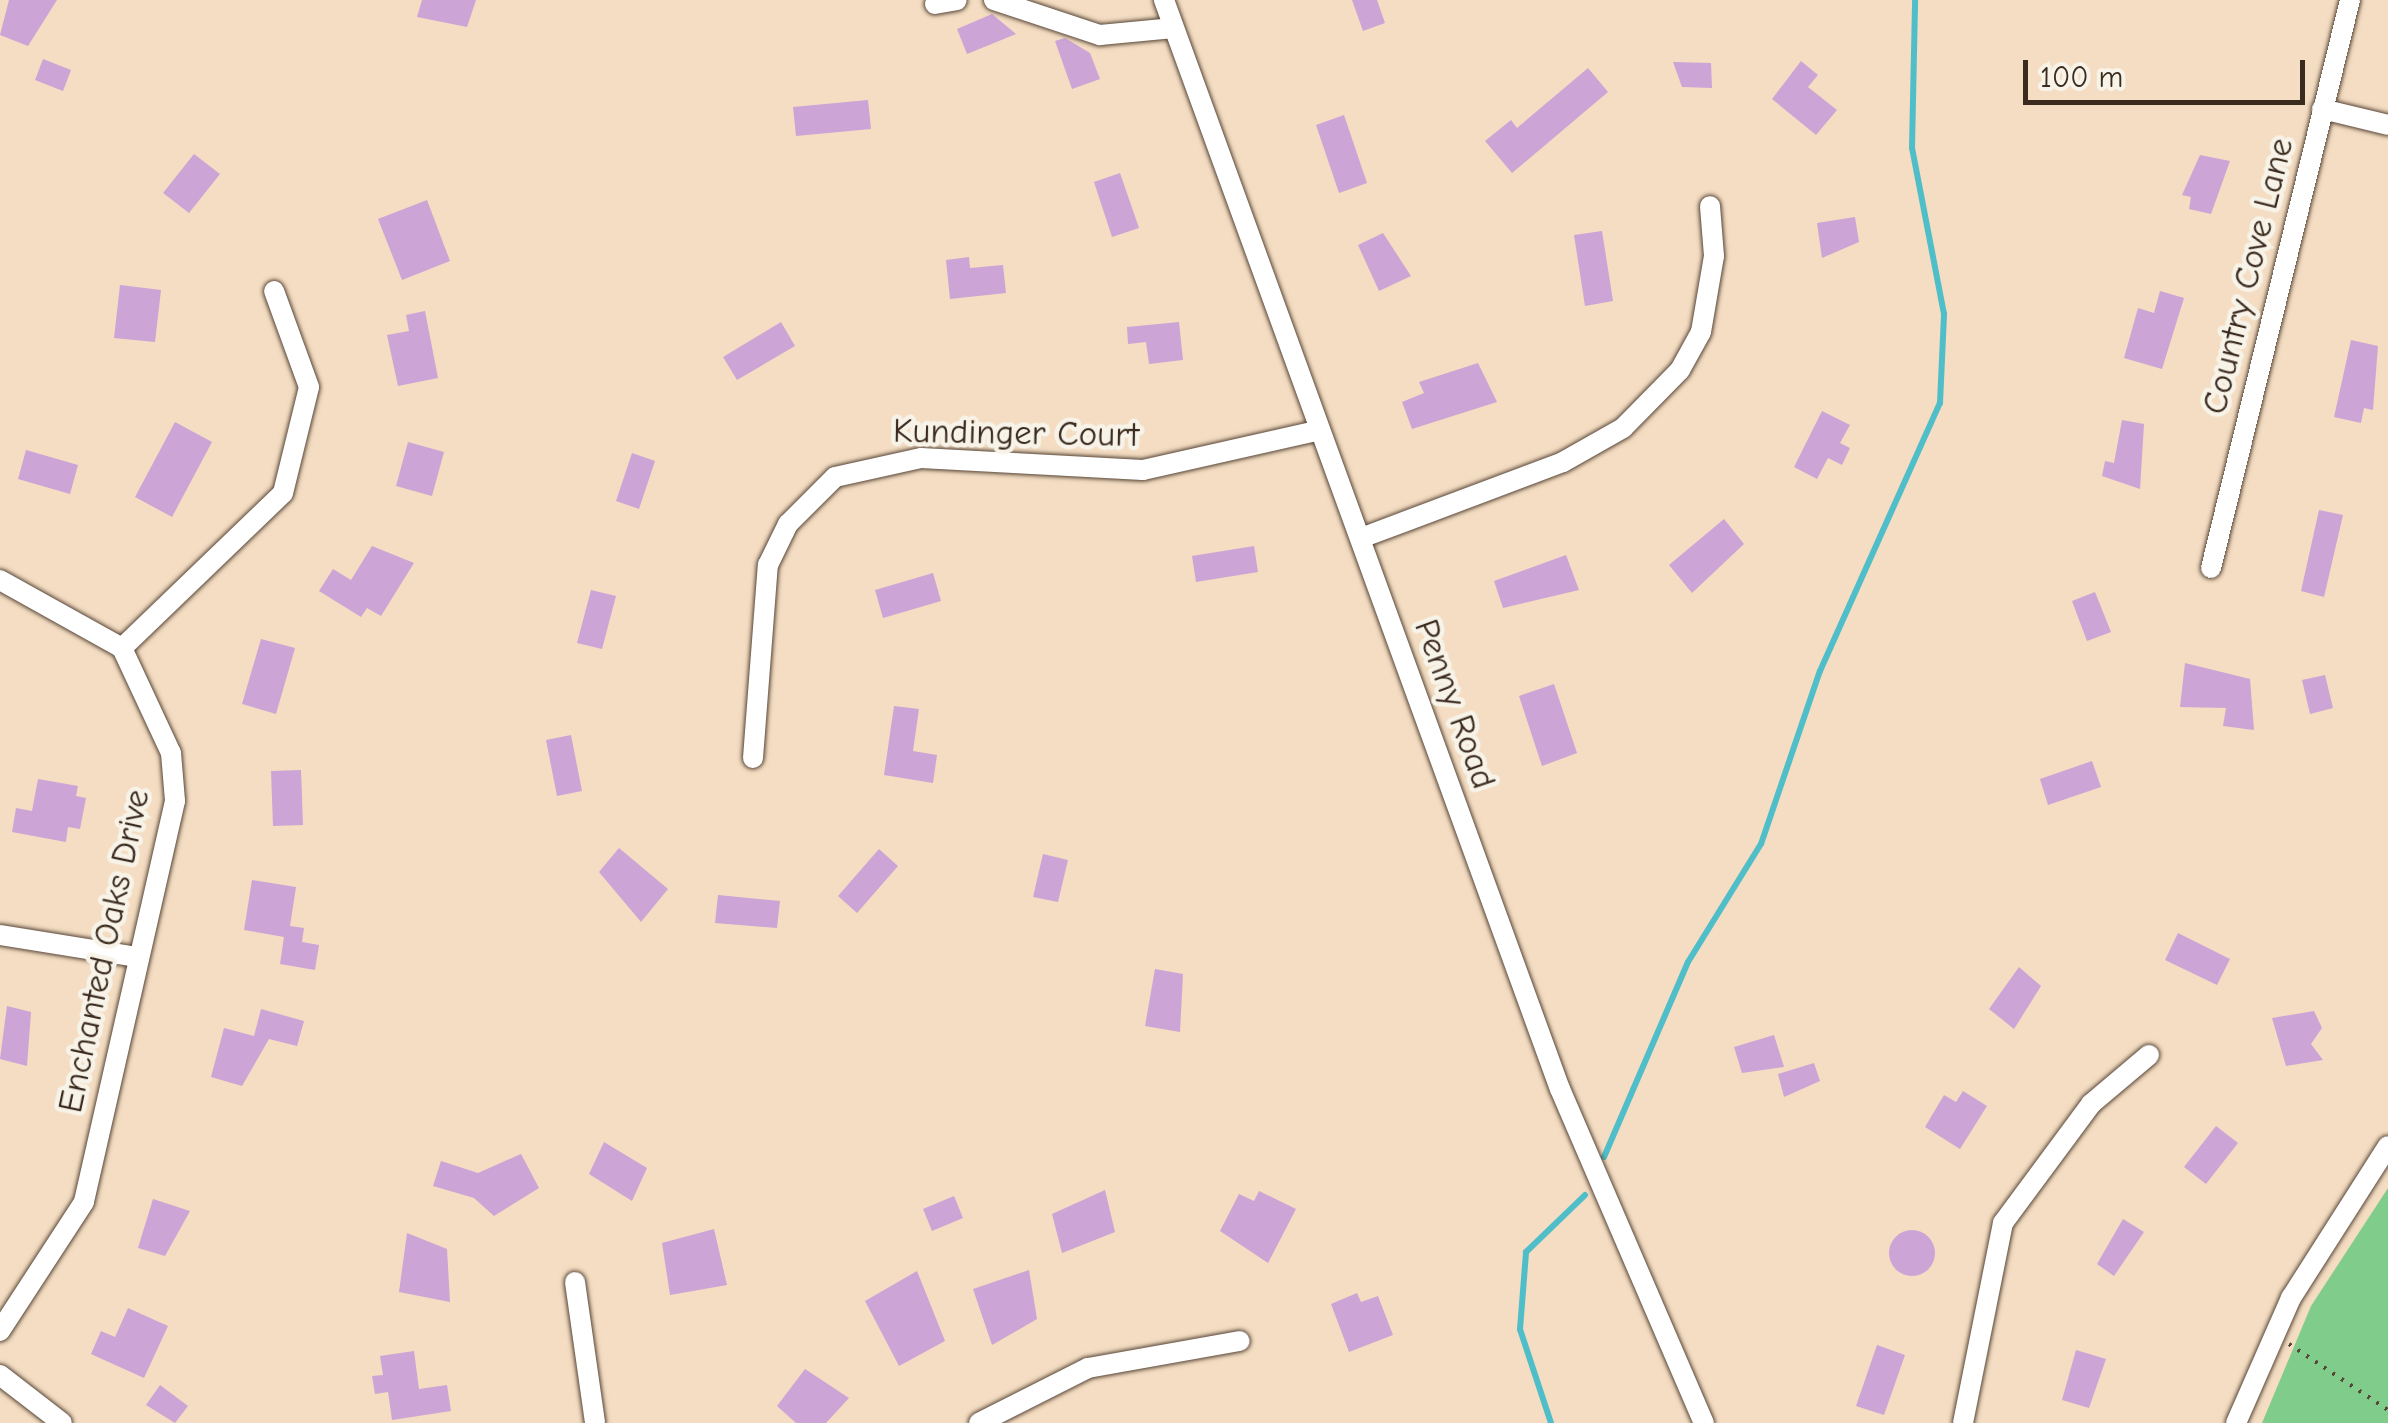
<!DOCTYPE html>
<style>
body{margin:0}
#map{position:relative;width:2388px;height:1423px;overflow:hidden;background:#f4ddc2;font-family:"Comic Neue",sans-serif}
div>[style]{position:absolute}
.green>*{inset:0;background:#80cd8b}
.stream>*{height:6px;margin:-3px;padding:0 3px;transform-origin:3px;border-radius:3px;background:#50bec8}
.building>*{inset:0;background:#cca4d6}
.round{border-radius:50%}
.path>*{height:4px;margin-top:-2px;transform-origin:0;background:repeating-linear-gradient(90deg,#574537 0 2.5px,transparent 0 10.5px)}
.roads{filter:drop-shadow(0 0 2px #574537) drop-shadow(0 0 2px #574537)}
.minor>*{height:20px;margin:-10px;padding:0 10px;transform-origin:10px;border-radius:10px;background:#fff}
span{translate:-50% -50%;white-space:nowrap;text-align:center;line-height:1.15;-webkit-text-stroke:9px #f7f3e8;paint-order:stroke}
.street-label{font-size:35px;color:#3b2a1e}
.scale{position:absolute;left:2023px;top:60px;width:282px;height:45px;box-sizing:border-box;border:5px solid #3b2a1e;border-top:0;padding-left:12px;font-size:30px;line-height:35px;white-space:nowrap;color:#3b2a1e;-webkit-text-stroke:8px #f7f3e8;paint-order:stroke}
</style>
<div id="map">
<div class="green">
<i style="clip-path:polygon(2388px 1188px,2388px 1423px,2262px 1423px,2311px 1306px)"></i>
</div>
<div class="stream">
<i style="left:1604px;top:1157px;width:212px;rotate:-66.7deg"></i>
<i style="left:1688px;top:962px;width:139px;rotate:-58.3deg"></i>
<i style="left:1761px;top:844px;width:183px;rotate:-71.2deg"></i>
<i style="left:1820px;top:671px;width:294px;rotate:-65.9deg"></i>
<i style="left:1940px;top:403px;width:89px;rotate:-87.4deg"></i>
<i style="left:1944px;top:314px;width:169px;rotate:-100.9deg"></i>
<i style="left:1912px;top:148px;width:148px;rotate:-88.8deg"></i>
<i style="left:1551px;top:1423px;width:99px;rotate:-108.3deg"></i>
<i style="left:1520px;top:1329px;width:77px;rotate:-85.5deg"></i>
<i style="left:1526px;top:1252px;width:82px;rotate:-44deg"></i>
</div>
<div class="building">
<i style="clip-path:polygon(9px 0,57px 0,28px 46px,0 35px)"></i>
<i style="clip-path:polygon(422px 0,476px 0,467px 27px,417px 17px)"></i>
<i style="clip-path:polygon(1352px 0,1377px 0,1385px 23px,1363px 31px)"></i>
<i style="clip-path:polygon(992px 14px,1016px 34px,967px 54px,957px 29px)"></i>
<i style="clip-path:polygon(1065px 38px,1090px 53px,1100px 79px,1072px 89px,1055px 41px)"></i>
<i style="clip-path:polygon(43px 59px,71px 70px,63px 91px,35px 80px)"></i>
<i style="clip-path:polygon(1801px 61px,1818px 75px,1808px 87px,1837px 110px,1816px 135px,1772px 99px)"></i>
<i style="clip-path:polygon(1673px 62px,1711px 63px,1712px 88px,1682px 87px)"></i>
<i style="clip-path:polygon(1588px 68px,1608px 92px,1512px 173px,1485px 141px,1511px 120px,1517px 128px)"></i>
<i style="clip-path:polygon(868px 100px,871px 129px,796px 136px,793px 107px)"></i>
<i style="clip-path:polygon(1344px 115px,1367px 183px,1339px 193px,1316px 125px)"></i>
<i style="clip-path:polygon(194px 154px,220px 174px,189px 213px,163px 193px)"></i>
<i style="clip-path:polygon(2200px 155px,2230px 161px,2211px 214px,2189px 209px,2191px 197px,2182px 195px)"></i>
<i style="clip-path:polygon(1120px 173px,1139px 228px,1112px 237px,1094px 182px)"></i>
<i style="clip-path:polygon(427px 200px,450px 261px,402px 280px,378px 219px)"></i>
<i style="clip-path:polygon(1855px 217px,1859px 242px,1822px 258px,1817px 223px)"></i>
<i style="clip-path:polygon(1602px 231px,1613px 301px,1585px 306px,1574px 235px)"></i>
<i style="clip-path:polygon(1383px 233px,1411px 276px,1379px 291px,1358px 245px)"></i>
<i style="clip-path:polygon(969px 257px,970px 268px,1003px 265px,1006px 293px,950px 299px,946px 260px)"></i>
<i style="clip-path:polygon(120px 285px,161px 290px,155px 342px,114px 338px)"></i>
<i style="clip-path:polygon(2160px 291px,2184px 298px,2162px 369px,2124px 358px,2138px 308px,2154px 313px)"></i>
<i style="clip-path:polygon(425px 311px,438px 378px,398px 386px,387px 335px,409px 331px,406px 315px)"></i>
<i style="clip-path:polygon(781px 322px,795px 346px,737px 380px,723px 357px)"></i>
<i style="clip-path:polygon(1179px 322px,1183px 360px,1149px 364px,1146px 342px,1128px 344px,1127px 327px)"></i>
<i style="clip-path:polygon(2351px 340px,2378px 346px,2373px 410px,2364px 408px,2361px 423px,2334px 417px)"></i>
<i style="clip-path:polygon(1478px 363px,1497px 402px,1412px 429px,1402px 402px,1424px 393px,1419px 382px)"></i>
<i style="clip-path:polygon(1822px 411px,1850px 425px,1840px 443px,1850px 448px,1842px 465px,1828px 458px,1817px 479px,1794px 467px)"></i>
<i style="clip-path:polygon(2122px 420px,2144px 424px,2140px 489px,2102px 476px,2105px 461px,2114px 463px)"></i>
<i style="clip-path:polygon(175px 422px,212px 442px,172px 517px,135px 497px)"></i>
<i style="clip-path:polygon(408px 442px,444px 452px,432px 496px,396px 486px)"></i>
<i style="clip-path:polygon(26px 450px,78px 465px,70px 494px,18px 479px)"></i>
<i style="clip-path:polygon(632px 453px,655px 461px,639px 509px,616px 501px)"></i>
<i style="clip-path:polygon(2319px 510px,2343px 515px,2324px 597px,2301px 591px)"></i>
<i style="clip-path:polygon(1724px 519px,1744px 544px,1692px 593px,1669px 565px)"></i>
<i style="clip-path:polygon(372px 546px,414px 563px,381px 616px,367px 608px,361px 617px,319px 591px,333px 569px,351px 580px)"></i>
<i style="clip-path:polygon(1254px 546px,1258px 572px,1196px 582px,1192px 556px)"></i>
<i style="clip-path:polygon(1566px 555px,1579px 590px,1503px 608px,1494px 581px)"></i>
<i style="clip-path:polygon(933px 573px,941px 601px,883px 618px,875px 590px)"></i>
<i style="clip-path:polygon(591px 590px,616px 596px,602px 649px,577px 643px)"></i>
<i style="clip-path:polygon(2095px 592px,2111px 632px,2087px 641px,2072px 601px)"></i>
<i style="clip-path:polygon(261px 639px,295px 648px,276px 714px,242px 704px)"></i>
<i style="clip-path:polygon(2185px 663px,2250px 679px,2254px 730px,2223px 726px,2226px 708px,2180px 707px)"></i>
<i style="clip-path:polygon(2325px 675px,2333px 708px,2310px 714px,2302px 680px)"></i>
<i style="clip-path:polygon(1554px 684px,1577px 753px,1542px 766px,1519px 696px)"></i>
<i style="clip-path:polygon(894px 706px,919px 709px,913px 751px,937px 755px,933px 783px,884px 775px)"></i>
<i style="clip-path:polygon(571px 735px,582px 791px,557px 796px,546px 740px)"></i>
<i style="clip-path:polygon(2092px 761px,2101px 787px,2048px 805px,2040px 779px)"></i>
<i style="clip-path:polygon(301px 770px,303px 825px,273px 826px,271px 771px)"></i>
<i style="clip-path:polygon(38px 779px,78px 786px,76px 796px,86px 798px,80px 829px,68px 827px,66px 842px,12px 832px,16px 808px,32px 811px)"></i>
<i style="clip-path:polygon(619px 848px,668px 889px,641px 922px,599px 872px)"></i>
<i style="clip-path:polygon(879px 849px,898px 866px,857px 913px,838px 896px)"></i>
<i style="clip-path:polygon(1043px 854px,1068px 860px,1058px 902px,1033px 897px)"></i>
<i style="clip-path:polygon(252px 880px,296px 887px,290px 926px,304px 928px,302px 942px,319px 945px,315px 970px,280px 964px,284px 937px,244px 930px)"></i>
<i style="clip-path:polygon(718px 895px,780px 901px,777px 928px,715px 923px)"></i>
<i style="clip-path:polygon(2178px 933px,2230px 959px,2217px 985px,2165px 960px)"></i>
<i style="clip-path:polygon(2019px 967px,2041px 986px,2014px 1029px,1989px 1009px)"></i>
<i style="clip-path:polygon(1155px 969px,1183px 974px,1180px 1032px,1145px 1026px)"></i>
<i style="clip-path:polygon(7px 1006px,31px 1012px,27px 1066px,0 1059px)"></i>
<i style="clip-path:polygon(261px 1009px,304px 1021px,297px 1046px,269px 1039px,242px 1086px,211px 1077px,224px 1028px,254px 1036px)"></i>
<i style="clip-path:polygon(2314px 1011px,2322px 1028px,2311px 1044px,2323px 1060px,2286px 1066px,2272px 1018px)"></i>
<i style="clip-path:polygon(1774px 1035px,1784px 1067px,1742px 1073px,1734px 1047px)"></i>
<i style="clip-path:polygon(1814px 1063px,1820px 1081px,1784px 1097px,1778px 1074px)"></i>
<i style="clip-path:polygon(1963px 1091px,1987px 1106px,1960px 1149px,1925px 1127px,1944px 1095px,1956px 1102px)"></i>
<i style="clip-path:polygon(2216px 1126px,2238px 1143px,2206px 1184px,2184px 1167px)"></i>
<i style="clip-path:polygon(604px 1142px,647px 1168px,632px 1201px,589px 1174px)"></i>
<i style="clip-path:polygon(521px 1154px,539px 1188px,494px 1216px,474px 1198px,433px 1186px,441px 1161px,478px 1173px)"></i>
<i style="clip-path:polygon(1105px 1190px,1115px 1232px,1062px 1253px,1052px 1214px)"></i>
<i style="clip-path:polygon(1259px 1191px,1296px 1209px,1268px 1263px,1220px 1231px,1239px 1194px,1254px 1201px)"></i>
<i style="clip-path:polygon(954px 1196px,963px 1218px,932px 1231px,923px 1209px)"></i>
<i style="clip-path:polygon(153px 1199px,190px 1211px,165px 1256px,138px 1248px)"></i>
<i style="clip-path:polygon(2123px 1219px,2144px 1232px,2114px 1276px,2097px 1264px)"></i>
<i style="clip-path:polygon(714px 1229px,727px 1285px,670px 1295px,662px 1243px)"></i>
<i class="round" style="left:1889px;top:1230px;width:46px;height:46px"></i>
<i style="clip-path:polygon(407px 1233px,447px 1249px,450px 1302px,399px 1292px)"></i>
<i style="clip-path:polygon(1029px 1270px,1037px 1319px,992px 1345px,973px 1289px)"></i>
<i style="clip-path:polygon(917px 1271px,945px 1341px,899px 1366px,865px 1301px)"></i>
<i style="clip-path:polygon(1357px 1293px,1361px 1302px,1378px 1296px,1393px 1335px,1349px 1352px,1331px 1304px)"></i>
<i style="clip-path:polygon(128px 1308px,168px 1326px,144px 1378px,91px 1354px,101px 1331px,115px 1337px)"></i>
<i style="clip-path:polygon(1877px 1345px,1905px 1355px,1884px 1415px,1856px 1406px)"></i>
<i style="clip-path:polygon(2076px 1350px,2106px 1359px,2089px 1408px,2062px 1400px)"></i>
<i style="clip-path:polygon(414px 1351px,419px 1389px,447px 1385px,451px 1411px,392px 1420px,388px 1392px,375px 1394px,372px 1376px,383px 1375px,380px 1356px)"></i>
<i style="clip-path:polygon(805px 1369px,849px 1398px,826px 1423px,796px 1423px,777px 1406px)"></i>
<i style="clip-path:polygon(160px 1385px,188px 1406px,175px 1423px,146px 1405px)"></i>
</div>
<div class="path">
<i style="left:2289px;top:1344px;width:119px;rotate:33.7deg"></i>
</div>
<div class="roads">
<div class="minor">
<i style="left:994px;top:0;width:112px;rotate:18.3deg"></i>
<i style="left:1100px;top:35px;width:74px;rotate:-5.4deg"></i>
<i style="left:1164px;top:0;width:1159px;rotate:70.02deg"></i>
<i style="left:1560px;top:1089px;width:364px;rotate:66.7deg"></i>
<i style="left:935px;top:4px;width:22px;rotate:-10deg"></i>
<i style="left:2322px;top:109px;width:68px;rotate:13.6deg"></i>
<i style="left:1361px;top:538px;width:216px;rotate:-20.6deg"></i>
<i style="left:1563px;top:462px;width:69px;rotate:-29.5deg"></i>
<i style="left:1623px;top:428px;width:81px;rotate:-45.5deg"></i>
<i style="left:1680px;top:370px;width:43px;rotate:-61.1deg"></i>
<i style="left:1701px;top:332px;width:77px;rotate:-80.3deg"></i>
<i style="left:1714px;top:256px;width:50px;rotate:-94.6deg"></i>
<i style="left:2211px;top:568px;width:585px;rotate:-76.25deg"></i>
<i style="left:0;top:580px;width:140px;rotate:29.1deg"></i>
<i style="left:122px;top:648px;width:116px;rotate:65deg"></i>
<i style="left:171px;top:753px;width:48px;rotate:85.2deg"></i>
<i style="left:175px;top:801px;width:411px;rotate:102.8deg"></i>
<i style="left:84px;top:1202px;width:154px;rotate:123.1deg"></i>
<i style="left:122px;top:648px;width:223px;rotate:-43.9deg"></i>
<i style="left:283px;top:493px;width:109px;rotate:-76.2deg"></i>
<i style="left:309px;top:387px;width:102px;rotate:-110deg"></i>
<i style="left:753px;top:758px;width:194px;rotate:-85.6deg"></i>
<i style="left:768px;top:565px;width:46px;rotate:-64deg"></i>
<i style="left:788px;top:524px;width:66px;rotate:-45deg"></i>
<i style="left:835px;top:477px;width:88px;rotate:-12.5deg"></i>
<i style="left:921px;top:458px;width:222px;rotate:3.1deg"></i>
<i style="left:1143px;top:470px;width:181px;rotate:-12.7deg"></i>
<i style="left:0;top:935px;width:139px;rotate:9.1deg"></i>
<i style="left:575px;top:1282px;width:142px;rotate:81.9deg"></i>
<i style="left:0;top:1375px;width:78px;rotate:37.7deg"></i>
<i style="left:979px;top:1423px;width:122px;rotate:-26.8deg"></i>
<i style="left:1088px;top:1368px;width:154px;rotate:-10.1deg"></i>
<i style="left:1963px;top:1423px;width:204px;rotate:-78.7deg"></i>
<i style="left:2003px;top:1223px;width:148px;rotate:-53.5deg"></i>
<i style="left:2091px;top:1104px;width:76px;rotate:-40.2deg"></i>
<i style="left:2236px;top:1423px;width:137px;rotate:-66.3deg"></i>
<i style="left:2291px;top:1298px;width:180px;rotate:-57.5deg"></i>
</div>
</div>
<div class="street-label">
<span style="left:2248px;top:276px;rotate:-76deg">Country Cove Lane</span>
<span style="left:1016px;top:433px;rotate:1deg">Kundinger Court</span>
<span style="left:1455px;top:704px;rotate:70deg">Penny Road</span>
<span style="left:104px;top:951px;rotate:-78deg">Enchanted Oaks Drive</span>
</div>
<div class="scale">100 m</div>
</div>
